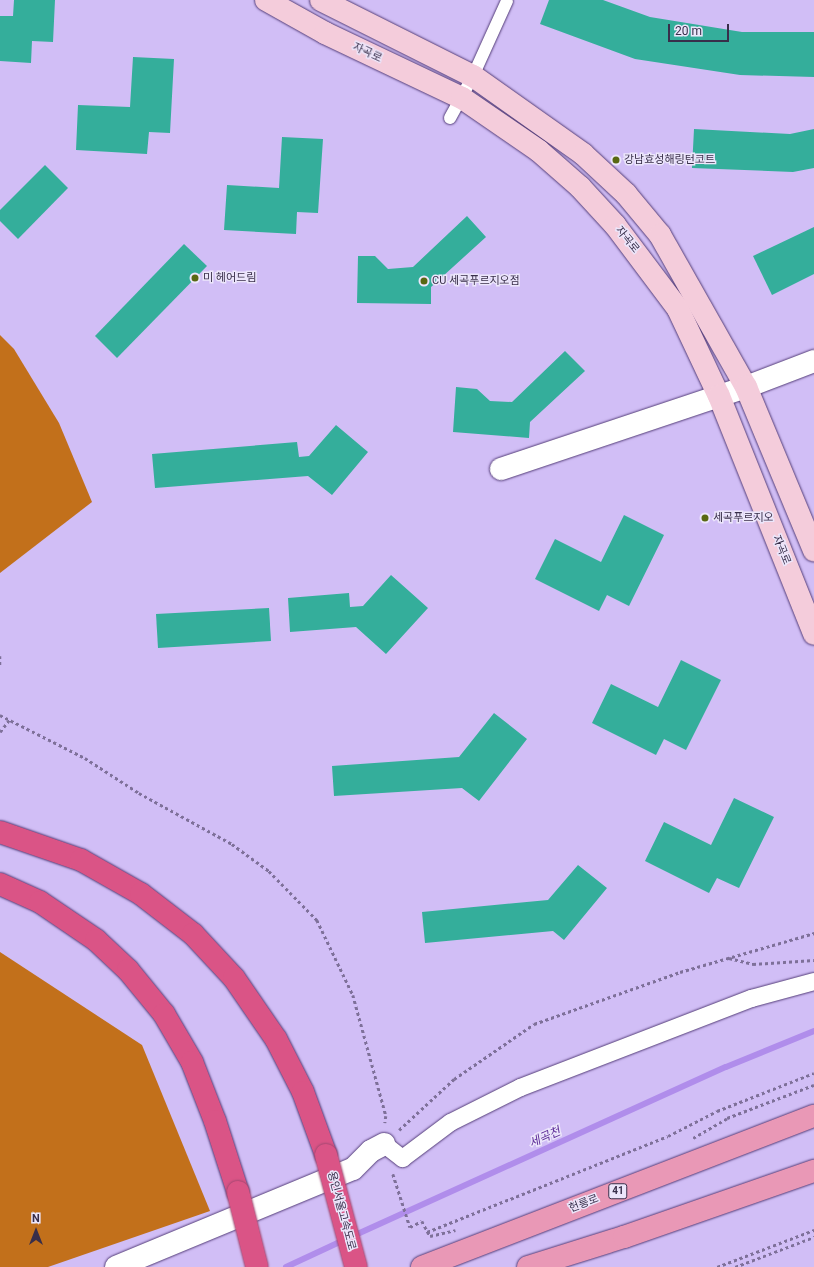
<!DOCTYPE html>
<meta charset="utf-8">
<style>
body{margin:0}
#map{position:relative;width:814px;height:1267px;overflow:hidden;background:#d1bef6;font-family:Roboto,"Noto Sans KR",sans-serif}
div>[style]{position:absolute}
.forest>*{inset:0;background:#c2701b}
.stream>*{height:6px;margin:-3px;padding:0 3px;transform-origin:3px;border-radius:3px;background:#b08deb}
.building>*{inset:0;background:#34ae9b}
.path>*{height:2.5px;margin-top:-1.25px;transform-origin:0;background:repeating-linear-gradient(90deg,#7e7099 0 3px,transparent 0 6px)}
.roads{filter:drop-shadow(0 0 1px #543d78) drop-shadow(0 0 1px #543d78)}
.service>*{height:12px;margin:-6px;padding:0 6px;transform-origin:6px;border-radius:6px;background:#fff}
.pedestrian>*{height:17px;margin:-8.5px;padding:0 8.5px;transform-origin:8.5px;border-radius:8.5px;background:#fff}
.minor>*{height:22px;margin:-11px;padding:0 11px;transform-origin:11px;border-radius:11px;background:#fff}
.tertiary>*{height:22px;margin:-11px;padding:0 11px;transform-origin:11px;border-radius:11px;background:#fff}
.secondary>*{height:22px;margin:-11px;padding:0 11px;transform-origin:11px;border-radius:11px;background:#f4ccdb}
.primary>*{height:22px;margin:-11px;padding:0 11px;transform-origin:11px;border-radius:11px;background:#e998b6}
.motorway>*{height:22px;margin:-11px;padding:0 11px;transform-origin:11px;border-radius:11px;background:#da5486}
.bridges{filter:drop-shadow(0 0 1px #a14771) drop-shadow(0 0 1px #a14771)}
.motorway-bridge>*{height:22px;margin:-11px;padding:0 11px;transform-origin:11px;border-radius:11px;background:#da5486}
.dots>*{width:11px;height:11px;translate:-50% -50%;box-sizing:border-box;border:2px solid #ece6fb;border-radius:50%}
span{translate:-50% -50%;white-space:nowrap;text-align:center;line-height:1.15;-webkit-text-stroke:3px #ece6fb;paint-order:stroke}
.shield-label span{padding:1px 3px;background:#ece6fb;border:1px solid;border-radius:3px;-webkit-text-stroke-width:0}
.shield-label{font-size:10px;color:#382e4a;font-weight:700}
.street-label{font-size:11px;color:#382e4a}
.poi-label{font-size:11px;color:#382e4a}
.left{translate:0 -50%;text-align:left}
.water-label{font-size:12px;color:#5d2c98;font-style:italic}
.north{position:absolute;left:16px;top:1211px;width:40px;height:40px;-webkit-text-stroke:3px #ece6fb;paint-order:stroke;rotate:0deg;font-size:11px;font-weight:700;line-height:16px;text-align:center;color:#382e4a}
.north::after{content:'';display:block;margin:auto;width:14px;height:18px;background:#382e4a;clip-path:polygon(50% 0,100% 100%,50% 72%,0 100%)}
.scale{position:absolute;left:668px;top:24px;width:61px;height:18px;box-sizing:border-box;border:2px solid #382e4a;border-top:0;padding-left:5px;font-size:12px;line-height:14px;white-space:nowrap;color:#382e4a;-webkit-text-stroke:3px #ece6fb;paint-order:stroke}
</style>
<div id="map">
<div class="forest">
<i style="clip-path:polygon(0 335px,14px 349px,59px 423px,92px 502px,0 573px)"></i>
<i style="clip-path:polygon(0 952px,142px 1045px,210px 1211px,48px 1267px,0 1267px)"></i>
</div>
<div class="stream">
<i style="left:353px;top:1236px;width:409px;rotate:-24.4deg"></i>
<i style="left:726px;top:1067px;width:95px;rotate:-22.2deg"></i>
<i style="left:286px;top:1267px;width:64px;rotate:-25deg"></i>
</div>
<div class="building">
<i style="clip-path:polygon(14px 0,55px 0,53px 42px,32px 41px,31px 63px,0 61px,0 16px,13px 16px)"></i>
<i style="clip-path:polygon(549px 0,603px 0,650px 17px,742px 32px,814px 32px,814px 77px,740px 75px,635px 59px,540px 24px)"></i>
<i style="clip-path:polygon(133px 57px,174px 59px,170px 133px,149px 132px,147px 154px,76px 150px,78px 105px,130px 107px)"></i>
<i style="clip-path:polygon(694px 129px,790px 134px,814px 129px,814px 168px,793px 172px,692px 168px)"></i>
<i style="clip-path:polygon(282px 137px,323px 139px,318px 213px,297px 212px,296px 234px,224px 230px,227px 185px,279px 188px)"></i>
<i style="clip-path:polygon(45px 165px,68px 188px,18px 239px,0 221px,0 210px)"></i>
<i style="clip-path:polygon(467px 216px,486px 237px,431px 287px,431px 304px,357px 303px,358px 256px,375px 256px,388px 269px,413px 267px)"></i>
<i style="clip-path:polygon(814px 227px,814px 274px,772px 295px,753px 256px)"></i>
<i style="clip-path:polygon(184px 244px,207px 266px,117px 358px,95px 336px)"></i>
<i style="clip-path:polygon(565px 351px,585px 371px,530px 422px,529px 438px,453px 432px,456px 387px,477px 389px,490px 401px,512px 402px)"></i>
<i style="clip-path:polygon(336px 425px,368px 452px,332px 495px,308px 476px,155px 488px,152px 454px,297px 442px,299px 457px,309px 456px)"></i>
<i style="clip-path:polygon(624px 515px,664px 535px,629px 606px,607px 595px,599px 611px,535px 579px,555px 539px,601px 562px)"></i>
<i style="clip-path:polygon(391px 575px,428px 608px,386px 654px,356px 627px,290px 632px,288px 598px,349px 593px,350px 607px,363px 606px)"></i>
<i style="clip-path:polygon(269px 608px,271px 641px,158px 648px,156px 614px)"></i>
<i style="clip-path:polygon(681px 660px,721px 680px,686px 750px,664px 739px,656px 755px,592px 723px,611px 684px,658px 707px)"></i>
<i style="clip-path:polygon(494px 713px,527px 739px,479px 801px,462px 788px,334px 796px,332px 766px,459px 757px)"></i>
<i style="clip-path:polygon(734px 798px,774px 817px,739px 888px,717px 878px,709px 893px,645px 861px,664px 822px,711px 845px)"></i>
<i style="clip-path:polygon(578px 865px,607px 888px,564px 940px,553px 931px,425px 943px,422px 912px,548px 900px)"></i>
</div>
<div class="path">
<i style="left:0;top:656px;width:10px;rotate:90deg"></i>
<i style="left:0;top:715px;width:95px;rotate:26.8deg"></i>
<i style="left:85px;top:758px;width:64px;rotate:32.9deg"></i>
<i style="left:139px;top:793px;width:106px;rotate:28.7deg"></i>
<i style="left:232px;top:844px;width:46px;rotate:36.1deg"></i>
<i style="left:269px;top:871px;width:69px;rotate:45.6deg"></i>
<i style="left:317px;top:920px;width:83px;rotate:64.4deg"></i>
<i style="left:353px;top:995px;width:125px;rotate:74.7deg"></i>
<i style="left:386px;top:1116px;width:7px;rotate:98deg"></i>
<i style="left:0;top:732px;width:15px;rotate:-53deg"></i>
<i style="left:729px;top:958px;width:25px;rotate:14deg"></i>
<i style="left:753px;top:964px;width:61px;rotate:-3.8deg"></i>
<i style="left:399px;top:1130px;width:75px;rotate:-42.8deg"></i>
<i style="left:454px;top:1079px;width:97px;rotate:-34.5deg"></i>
<i style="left:534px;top:1024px;width:155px;rotate:-19.6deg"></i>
<i style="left:680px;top:972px;width:140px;rotate:-16.2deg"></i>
<i style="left:693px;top:1138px;width:39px;rotate:-30deg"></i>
<i style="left:727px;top:1118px;width:93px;rotate:-20.8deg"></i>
<i style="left:393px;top:1174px;width:56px;rotate:72.2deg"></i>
<i style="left:410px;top:1227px;width:13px;rotate:-27deg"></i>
<i style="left:422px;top:1221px;width:17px;rotate:62deg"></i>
<i style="left:430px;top:1236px;width:26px;rotate:-13deg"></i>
<i style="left:427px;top:1232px;width:259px;rotate:-21.7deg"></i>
<i style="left:668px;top:1136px;width:55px;rotate:-27deg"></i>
<i style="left:717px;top:1111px;width:104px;rotate:-21.4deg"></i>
<i style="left:717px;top:1267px;width:104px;rotate:-20.9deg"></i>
<i style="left:735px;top:1267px;width:85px;rotate:-20.8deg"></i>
</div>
<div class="roads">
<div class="service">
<i style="left:450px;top:118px;width:48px;rotate:-61.3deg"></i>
<i style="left:473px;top:76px;width:82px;rotate:-65.6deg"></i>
</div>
<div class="pedestrian">
<i style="left:384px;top:1144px;width:23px;rotate:38deg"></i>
<i style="left:402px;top:1158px;width:60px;rotate:-36.9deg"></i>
<i style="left:450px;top:1122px;width:78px;rotate:-26.6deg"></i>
<i style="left:520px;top:1087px;width:248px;rotate:-21.1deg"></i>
<i style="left:751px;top:998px;width:65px;rotate:-15.1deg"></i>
</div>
<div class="minor">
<i style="left:501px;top:469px;width:258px;rotate:-18.5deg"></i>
<i style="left:116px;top:1267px;width:256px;rotate:-22.5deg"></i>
<i style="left:353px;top:1169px;width:25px;rotate:-45deg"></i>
<i style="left:371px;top:1151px;width:15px;rotate:-28deg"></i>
</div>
<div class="tertiary">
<i style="left:746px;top:387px;width:73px;rotate:-20.9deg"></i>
</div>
<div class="secondary">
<i style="left:266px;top:0;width:68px;rotate:29.2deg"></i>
<i style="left:325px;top:33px;width:152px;rotate:25.4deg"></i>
<i style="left:462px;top:98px;width:93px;rotate:34.5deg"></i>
<i style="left:539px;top:151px;width:55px;rotate:41.3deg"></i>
<i style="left:580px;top:187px;width:52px;rotate:47.4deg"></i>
<i style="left:615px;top:225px;width:105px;rotate:53.1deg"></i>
<i style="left:678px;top:309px;width:96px;rotate:64.8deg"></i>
<i style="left:719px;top:396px;width:256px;rotate:68.2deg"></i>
<i style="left:321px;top:0;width:170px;rotate:26.6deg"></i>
<i style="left:473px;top:76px;width:135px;rotate:35.3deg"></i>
<i style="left:583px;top:154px;width:59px;rotate:42.9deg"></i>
<i style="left:626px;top:194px;width:53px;rotate:50.3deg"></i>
<i style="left:660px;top:235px;width:175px;rotate:60.5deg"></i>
<i style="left:746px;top:387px;width:177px;rotate:67.4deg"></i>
</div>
<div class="primary">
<i style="left:422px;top:1267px;width:420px;rotate:-21.1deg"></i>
<i style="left:528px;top:1267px;width:101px;rotate:-17.4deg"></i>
<i style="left:624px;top:1237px;width:201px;rotate:-19.2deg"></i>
</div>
<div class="motorway">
<i style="left:0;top:832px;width:86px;rotate:19.1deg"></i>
<i style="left:81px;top:860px;width:69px;rotate:29.5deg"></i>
<i style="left:141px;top:894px;width:66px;rotate:37.6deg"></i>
<i style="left:193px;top:934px;width:60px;rotate:47deg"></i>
<i style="left:234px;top:978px;width:74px;rotate:55.5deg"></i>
<i style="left:276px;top:1039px;width:59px;rotate:63deg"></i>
<i style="left:303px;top:1092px;width:67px;rotate:69.9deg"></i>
<i style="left:0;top:884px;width:44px;rotate:24.2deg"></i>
<i style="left:40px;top:902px;width:68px;rotate:34.2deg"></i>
<i style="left:96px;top:940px;width:44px;rotate:43.2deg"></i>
<i style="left:128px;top:970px;width:57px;rotate:50.7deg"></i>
<i style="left:164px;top:1014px;width:56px;rotate:59.7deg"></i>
<i style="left:192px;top:1062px;width:63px;rotate:68.7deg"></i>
<i style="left:215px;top:1121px;width:75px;rotate:72.1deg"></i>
</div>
</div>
<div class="bridges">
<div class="motorway-bridge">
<i style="left:326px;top:1155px;width:116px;rotate:75deg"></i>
<i style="left:238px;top:1192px;width:77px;rotate:75.8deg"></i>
</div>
</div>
<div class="dots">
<i style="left:616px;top:160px;background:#586812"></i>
<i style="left:195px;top:278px;background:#586812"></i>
<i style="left:424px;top:281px;background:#586812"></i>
<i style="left:705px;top:518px;background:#586812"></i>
</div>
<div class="shield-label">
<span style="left:618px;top:1191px">41</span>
</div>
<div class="street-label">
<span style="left:367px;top:53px;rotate:25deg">자곡로</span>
<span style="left:627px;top:240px;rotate:51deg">자곡로</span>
<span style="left:781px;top:550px;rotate:68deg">자곡로</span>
<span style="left:584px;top:1204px;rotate:-21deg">헌릉로</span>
<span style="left:341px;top:1211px;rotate:75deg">용인서울고속도로</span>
</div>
<div class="poi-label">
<span class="left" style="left:624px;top:160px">강남효성해링턴코트</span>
<span class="left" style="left:203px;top:278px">미 헤어드림</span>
<span class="left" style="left:432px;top:281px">CU 세곡푸르지오점</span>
<span class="left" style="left:713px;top:518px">세곡푸르지오</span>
</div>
<div class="water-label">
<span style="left:545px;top:1138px;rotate:-24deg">세곡천</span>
</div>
<div class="north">N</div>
<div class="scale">20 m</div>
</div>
